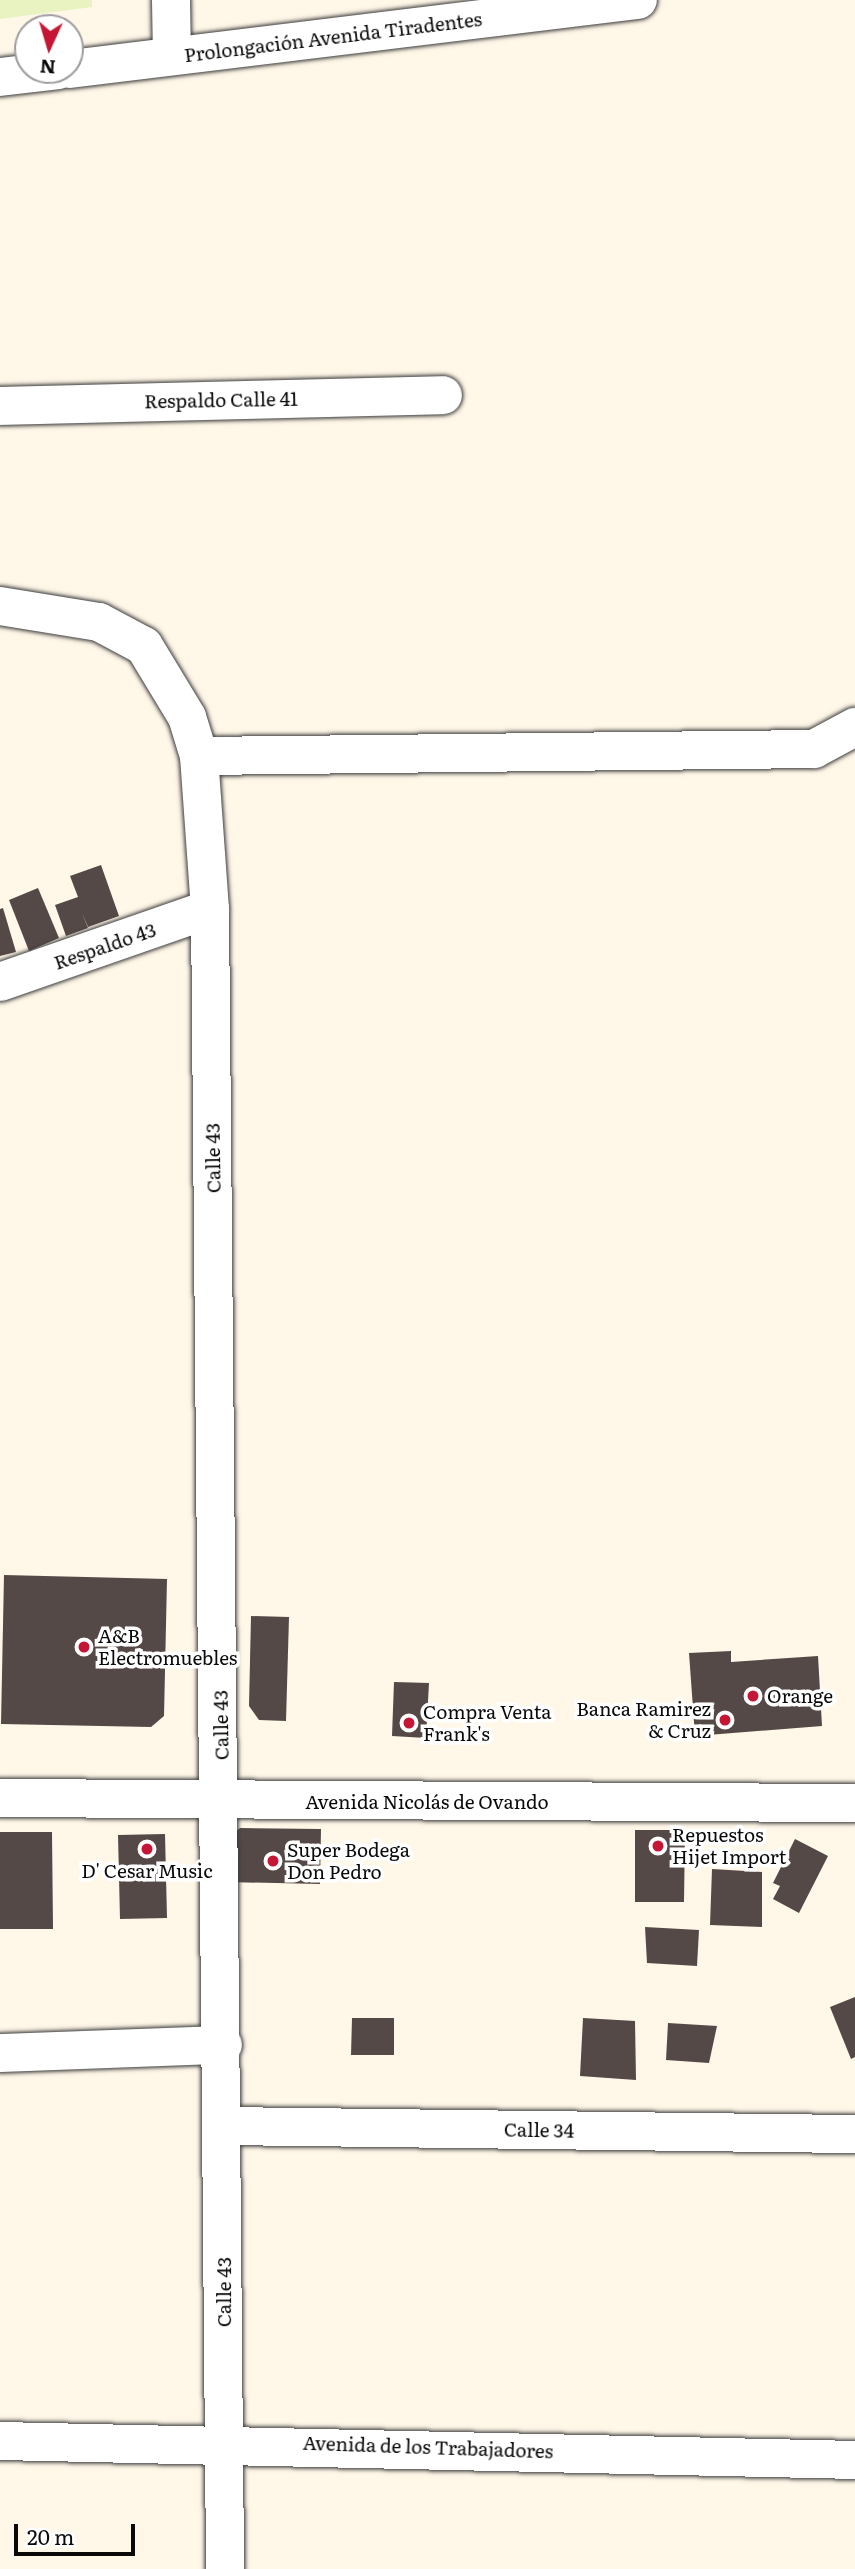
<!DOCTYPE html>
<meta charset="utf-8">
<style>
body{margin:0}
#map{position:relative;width:855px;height:2569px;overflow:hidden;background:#fff7e8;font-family:Literata,serif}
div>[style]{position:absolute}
.pitch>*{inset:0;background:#e8f3c1}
.building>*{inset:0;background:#544946}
.roads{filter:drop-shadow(0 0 2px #3d3d3d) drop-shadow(0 0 2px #3d3d3d)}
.minor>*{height:38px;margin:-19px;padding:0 19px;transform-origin:19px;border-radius:19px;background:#fff}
.dots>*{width:19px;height:19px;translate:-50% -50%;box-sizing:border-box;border:4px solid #fff;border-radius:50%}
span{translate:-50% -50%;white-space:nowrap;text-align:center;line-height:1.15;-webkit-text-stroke:7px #fff;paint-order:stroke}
.street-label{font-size:19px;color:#0a0a0a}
.poi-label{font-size:19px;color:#0a0a0a}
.left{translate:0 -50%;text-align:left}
.right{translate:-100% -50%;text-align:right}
.north{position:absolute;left:14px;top:14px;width:70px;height:70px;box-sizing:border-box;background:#fff;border:2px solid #9d9d9d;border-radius:50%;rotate:184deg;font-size:19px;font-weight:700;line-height:28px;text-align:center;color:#0a0a0a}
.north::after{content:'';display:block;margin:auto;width:24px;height:32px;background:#c51735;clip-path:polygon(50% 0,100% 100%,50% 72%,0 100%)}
.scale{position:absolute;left:14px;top:2524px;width:121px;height:32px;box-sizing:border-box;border:4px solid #0a0a0a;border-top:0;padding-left:9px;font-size:21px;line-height:24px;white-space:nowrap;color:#0a0a0a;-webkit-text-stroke:5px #fff;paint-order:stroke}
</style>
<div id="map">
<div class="pitch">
<i style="clip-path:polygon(0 0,92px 0,92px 7px,0 19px)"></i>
</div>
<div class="building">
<i style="clip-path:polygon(101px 865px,119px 916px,88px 927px,82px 913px,88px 928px,66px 936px,55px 905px,78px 897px,70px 876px)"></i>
<i style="clip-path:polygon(38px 888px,59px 938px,29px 951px,9px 900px)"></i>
<i style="clip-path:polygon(3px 908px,16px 952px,0 956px,0 909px)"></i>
<i style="clip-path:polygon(4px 1575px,167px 1579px,164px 1716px,151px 1727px,1px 1724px)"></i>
<i style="clip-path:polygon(251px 1616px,289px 1617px,286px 1721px,259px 1720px,249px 1706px)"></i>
<i style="clip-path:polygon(731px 1651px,731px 1662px,818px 1656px,822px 1726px,695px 1736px,689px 1653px)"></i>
<i style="clip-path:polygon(394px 1682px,429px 1683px,426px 1738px,392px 1736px)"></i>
<i style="clip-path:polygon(240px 1828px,321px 1829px,320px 1884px,225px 1882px,226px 1840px)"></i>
<i style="clip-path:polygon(635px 1830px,685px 1830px,684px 1902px,635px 1902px)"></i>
<i style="clip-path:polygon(0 1832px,52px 1832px,53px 1929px,0 1929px)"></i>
<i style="clip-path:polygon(165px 1834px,167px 1918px,120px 1919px,118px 1835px)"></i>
<i style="clip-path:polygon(795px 1839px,828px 1856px,799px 1913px,773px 1899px,780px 1886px,773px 1883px)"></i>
<i style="clip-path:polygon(712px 1869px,762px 1872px,762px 1927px,710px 1925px)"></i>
<i style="clip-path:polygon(645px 1927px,699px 1930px,697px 1966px,647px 1963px)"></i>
<i style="clip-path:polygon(855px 1997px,855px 2057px,851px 2059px,830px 2007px)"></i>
<i style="clip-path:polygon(352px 2018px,394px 2018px,394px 2055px,351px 2055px)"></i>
<i style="clip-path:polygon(583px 2018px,635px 2021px,636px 2080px,580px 2076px)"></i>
<i style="clip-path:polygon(668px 2023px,717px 2026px,709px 2063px,666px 2060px)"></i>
</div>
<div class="roads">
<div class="minor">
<i style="left:171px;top:0;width:56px;rotate:89deg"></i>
<i style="left:70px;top:69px;width:572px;rotate:-6.93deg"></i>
<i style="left:0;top:77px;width:59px;rotate:-6.8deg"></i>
<i style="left:0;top:406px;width:443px;rotate:-1.4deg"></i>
<i style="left:0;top:606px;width:100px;rotate:9.2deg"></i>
<i style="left:99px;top:622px;width:51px;rotate:28.1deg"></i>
<i style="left:144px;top:646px;width:83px;rotate:58.8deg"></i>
<i style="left:187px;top:717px;width:41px;rotate:72.9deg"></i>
<i style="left:199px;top:756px;width:153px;rotate:85.9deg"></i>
<i style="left:210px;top:909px;width:1660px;rotate:89.48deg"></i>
<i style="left:199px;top:756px;width:615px;rotate:-0.65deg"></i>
<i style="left:814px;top:749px;width:47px;rotate:-28.2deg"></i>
<i style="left:0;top:982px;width:222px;rotate:-19.2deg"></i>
<i style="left:0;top:1798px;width:855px;rotate:0.34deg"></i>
<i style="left:0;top:2053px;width:223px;rotate:-2.1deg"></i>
<i style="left:223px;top:2126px;width:632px;rotate:0.73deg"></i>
<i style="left:0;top:2441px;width:855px;rotate:1.27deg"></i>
</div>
</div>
<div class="dots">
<i style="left:84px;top:1647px;background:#c51735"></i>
<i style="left:753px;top:1696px;background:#c51735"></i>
<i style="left:725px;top:1720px;background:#c51735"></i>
<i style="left:409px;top:1723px;background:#c51735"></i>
<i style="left:658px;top:1846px;background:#c51735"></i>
<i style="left:147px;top:1849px;background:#c51735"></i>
<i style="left:273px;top:1861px;background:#c51735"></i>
</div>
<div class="street-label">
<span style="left:333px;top:37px;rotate:-7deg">Prolongación Avenida Tiradentes</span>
<span style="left:221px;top:400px;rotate:-1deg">Respaldo Calle 41</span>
<span style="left:105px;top:946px;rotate:-19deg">Respaldo 43</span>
<span style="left:213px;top:1158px;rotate:-91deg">Calle 43</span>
<span style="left:221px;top:1725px;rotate:-91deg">Calle 43</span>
<span style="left:427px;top:1802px">Avenida Nicolás de Ovando</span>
<span style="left:539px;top:2130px;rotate:1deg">Calle 34</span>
<span style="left:224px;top:2292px;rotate:-90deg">Calle 43</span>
<span style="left:428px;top:2447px;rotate:2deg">Avenida de los Trabajadores</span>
</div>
<div class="poi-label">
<span class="left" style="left:98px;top:1647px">A&amp;B<br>Electromuebles</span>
<span class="left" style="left:767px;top:1696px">Orange</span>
<span class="right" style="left:711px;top:1720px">Banca Ramirez<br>&amp; Cruz</span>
<span class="left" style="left:423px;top:1723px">Compra Venta<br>Frank's</span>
<span class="left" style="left:672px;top:1846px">Repuestos<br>Hijet Import</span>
<span class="left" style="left:287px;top:1861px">Super Bodega<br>Don Pedro</span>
<span style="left:147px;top:1871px">D' Cesar Music</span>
</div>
<div class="north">N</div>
<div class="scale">20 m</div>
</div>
